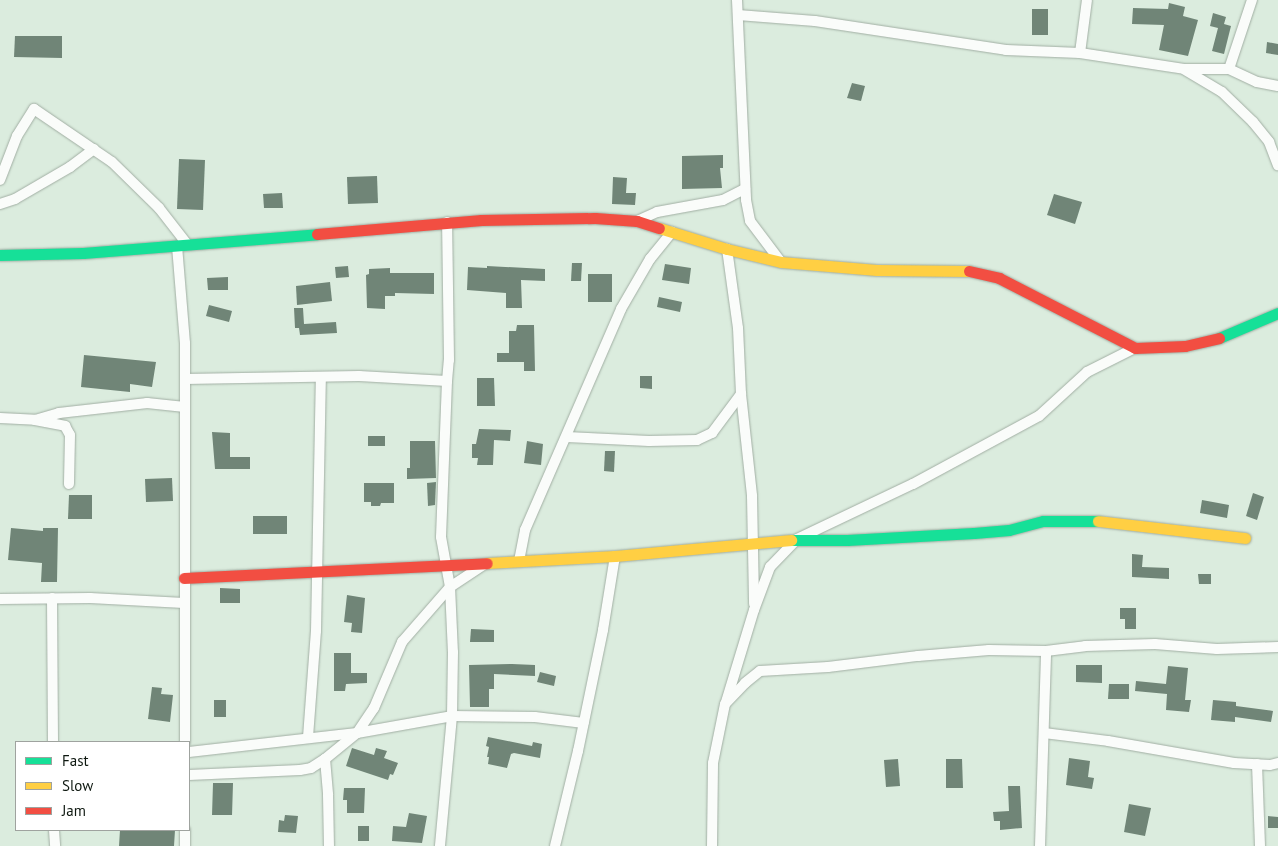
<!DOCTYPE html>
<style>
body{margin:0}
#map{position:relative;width:1278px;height:846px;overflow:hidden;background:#dbecde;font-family:"PT Sans",sans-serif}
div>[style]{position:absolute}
.building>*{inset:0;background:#708577}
.roads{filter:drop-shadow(0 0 1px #a1aea3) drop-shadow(0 0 1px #a1aea3)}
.street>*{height:10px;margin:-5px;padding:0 5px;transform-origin:5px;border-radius:5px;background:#fafcfa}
.fast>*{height:11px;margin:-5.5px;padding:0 5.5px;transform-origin:5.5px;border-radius:5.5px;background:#16e098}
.slow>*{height:11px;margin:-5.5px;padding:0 5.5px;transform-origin:5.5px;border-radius:5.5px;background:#ffcf43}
.jam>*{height:11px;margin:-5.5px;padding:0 5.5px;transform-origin:5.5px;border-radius:5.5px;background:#f24e42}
span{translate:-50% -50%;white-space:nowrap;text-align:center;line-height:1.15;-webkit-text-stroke:5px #fff;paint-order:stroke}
.legend{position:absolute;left:15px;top:741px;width:175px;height:90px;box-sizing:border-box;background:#fff;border:1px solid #9fa39f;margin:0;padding:6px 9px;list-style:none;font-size:15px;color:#0e1810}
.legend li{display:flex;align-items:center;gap:10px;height:25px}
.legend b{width:25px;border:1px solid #9fa39f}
</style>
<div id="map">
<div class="building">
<i style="clip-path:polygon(1169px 3px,1185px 7px,1183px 16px,1198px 20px,1188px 56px,1159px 50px,1164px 25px,1132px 24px,1133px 8px,1168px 9px)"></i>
<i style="clip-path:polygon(1032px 9px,1048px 9px,1048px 35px,1032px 35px)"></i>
<i style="clip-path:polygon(1213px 13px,1226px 17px,1224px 24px,1231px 26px,1224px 54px,1212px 51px,1218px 28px,1210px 26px)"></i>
<i style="clip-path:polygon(15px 36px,62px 36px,62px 58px,14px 57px)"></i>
<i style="clip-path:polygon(1267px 42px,1278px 44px,1278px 55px,1266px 53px)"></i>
<i style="clip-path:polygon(852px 83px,865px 86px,861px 101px,847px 98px)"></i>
<i style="clip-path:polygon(723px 155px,723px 168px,720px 168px,722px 188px,682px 189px,682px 156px)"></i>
<i style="clip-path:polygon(179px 159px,205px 160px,203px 210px,177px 209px)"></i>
<i style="clip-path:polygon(377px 176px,378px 203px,348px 204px,347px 177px)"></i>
<i style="clip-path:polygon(613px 177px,627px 178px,626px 193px,636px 193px,635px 205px,612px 204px)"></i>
<i style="clip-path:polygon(282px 193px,283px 208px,264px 208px,263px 194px)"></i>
<i style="clip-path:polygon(1054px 194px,1082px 202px,1075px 224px,1047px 215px)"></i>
<i style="clip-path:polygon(572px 263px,582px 263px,581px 281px,571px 281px)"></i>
<i style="clip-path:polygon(665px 264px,691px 268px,689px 284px,662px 280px)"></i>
<i style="clip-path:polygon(348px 266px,349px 277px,336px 278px,335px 267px)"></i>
<i style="clip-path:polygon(487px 266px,545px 269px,545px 281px,521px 280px,522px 308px,506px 308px,506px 293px,467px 290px,468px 267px,487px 268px)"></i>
<i style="clip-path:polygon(390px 268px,390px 273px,434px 273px,434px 294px,395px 293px,395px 296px,385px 296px,385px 309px,367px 308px,366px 275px,369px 274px,369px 269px)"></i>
<i style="clip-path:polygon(588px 274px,612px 274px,612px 302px,588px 302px)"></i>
<i style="clip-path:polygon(228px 277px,228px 290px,208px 290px,207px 278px)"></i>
<i style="clip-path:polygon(330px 282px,332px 301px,297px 305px,296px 286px)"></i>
<i style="clip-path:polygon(659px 297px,682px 302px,680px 312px,657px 307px)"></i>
<i style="clip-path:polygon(209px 305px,232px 311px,229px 322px,206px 316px)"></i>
<i style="clip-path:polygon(294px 308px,303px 308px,304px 324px,336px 322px,337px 333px,300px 335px,299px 328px,295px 328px)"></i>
<i style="clip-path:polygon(517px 325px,534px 325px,535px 371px,524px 371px,524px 362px,497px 362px,497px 353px,509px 353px,509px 331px,516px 331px)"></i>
<i style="clip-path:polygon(84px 355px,156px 362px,152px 387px,130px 384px,130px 392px,81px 387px)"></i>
<i style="clip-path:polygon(640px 376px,652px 376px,652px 389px,640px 388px)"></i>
<i style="clip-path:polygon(477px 378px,494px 378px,495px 406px,477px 406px)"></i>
<i style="clip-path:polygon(479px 429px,511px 430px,510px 441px,494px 440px,493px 465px,477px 465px,478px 458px,472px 458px,472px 444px,476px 444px)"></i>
<i style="clip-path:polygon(212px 432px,230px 433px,230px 457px,250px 457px,250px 469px,215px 469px)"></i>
<i style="clip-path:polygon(368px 436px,385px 436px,385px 446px,368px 446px)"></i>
<i style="clip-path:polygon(410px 441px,435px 441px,436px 478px,407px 479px,407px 468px,410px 468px)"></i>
<i style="clip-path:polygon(527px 441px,543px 444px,541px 465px,524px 463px)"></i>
<i style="clip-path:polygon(605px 451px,615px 451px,614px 472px,604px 471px)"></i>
<i style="clip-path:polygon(172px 478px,173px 501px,146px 502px,145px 479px)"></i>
<i style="clip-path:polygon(436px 482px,435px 505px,428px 506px,427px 483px)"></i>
<i style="clip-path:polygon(364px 483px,394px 483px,394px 503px,381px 503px,380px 506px,371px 506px,371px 502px,364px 502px)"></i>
<i style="clip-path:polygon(1253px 493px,1264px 497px,1257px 520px,1246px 516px)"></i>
<i style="clip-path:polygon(69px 495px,92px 495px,92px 519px,68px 519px)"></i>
<i style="clip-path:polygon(1202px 500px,1229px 505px,1227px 518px,1200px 513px)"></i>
<i style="clip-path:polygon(253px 516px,287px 516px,287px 534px,253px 534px)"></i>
<i style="clip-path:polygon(11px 528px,43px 531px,43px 528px,58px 528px,57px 582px,41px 582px,42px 563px,8px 560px)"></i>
<i style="clip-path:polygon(1132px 554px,1143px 555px,1142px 567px,1169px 568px,1169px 579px,1132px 577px)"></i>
<i style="clip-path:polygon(1198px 574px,1211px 574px,1211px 584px,1199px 584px)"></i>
<i style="clip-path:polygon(220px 588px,240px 589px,240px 603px,220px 603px)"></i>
<i style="clip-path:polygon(347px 595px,365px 598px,362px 633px,351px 632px,352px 623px,344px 622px)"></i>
<i style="clip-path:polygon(1120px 608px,1136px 608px,1136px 629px,1125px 629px,1125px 619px,1120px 619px)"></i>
<i style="clip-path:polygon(471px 629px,494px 630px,494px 642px,470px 642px)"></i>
<i style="clip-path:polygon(334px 653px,351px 653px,351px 673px,367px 673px,367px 683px,346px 684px,345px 691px,334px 691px)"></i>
<i style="clip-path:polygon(512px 664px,535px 665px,535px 676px,494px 674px,494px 689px,489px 689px,489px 707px,470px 707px,469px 665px)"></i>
<i style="clip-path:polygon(1076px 665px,1102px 665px,1102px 683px,1076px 682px)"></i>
<i style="clip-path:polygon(1168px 666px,1188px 668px,1185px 700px,1191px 700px,1189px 712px,1166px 710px,1167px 694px,1135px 691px,1136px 681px,1166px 684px)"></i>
<i style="clip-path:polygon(540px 672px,556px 676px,554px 686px,537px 682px)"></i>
<i style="clip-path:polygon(1109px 684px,1129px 684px,1129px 699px,1108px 699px)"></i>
<i style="clip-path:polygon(152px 687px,162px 688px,161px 694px,173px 695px,170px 722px,148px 719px)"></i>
<i style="clip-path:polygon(214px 700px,226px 700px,226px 717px,214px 717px)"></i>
<i style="clip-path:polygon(1213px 700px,1236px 702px,1236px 706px,1273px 711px,1271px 722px,1235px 717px,1235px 722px,1211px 720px)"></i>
<i style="clip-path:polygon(488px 737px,532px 746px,533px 742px,542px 744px,540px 758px,514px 753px,511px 754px,507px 768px,488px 764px,489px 757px,487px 757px,489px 747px,486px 746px)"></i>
<i style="clip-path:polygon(352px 748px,374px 755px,376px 748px,387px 751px,384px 758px,398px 763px,393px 775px,390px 774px,388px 780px,346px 766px)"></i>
<i style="clip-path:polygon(1069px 758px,1090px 761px,1088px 777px,1094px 778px,1092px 789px,1066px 785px)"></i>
<i style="clip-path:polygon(898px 759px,900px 786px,886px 787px,884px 760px)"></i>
<i style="clip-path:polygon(946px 759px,962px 759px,963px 788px,946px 788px)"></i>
<i style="clip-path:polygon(213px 783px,233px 783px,232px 815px,212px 815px)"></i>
<i style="clip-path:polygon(1008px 786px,1020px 786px,1022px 828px,1000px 830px,1000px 821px,994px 821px,993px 812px,1009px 811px)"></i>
<i style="clip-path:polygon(344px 788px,365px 788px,364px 813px,347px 813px,347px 800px,343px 800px)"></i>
<i style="clip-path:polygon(1129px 804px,1151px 808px,1145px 836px,1124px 832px)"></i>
<i style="clip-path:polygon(409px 813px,427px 816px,422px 843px,392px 841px,393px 826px,406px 827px)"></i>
<i style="clip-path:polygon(285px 815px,298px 816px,296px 833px,278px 832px,279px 820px,284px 821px)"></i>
<i style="clip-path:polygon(1268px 816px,1278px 817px,1278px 828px,1268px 828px)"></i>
<i style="clip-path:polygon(358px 826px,369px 826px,369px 841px,358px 841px)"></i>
<i style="clip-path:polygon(120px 830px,175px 830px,174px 846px,119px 846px)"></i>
</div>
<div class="roads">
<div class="street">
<i style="left:737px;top:0;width:200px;rotate:87.4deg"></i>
<i style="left:746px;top:200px;width:21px;rotate:79deg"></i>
<i style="left:750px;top:221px;width:51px;rotate:52.9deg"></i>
<i style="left:738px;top:15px;width:77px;rotate:4.5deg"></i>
<i style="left:815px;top:21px;width:193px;rotate:8.6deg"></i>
<i style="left:1006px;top:50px;width:74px;rotate:2.3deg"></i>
<i style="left:1080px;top:53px;width:105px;rotate:8.7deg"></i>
<i style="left:1184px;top:69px;width:45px"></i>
<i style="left:1229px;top:69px;width:31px;rotate:25deg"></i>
<i style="left:1257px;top:82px;width:21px;rotate:11deg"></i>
<i style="left:1080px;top:53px;width:53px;rotate:-82.5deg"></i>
<i style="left:1229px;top:69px;width:73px;rotate:-71.6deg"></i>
<i style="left:1185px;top:70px;width:43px;rotate:30.7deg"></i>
<i style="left:1222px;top:92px;width:43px;rotate:44.1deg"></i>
<i style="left:1253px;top:122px;width:26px;rotate:51deg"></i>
<i style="left:1269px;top:142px;width:25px;rotate:69deg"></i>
<i style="left:0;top:180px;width:47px;rotate:-68.9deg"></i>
<i style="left:17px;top:136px;width:32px;rotate:-58deg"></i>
<i style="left:34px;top:109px;width:94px;rotate:34.2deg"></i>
<i style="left:112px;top:162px;width:66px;rotate:44.4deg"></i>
<i style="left:159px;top:208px;width:46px;rotate:52.1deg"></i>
<i style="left:0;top:204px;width:16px;rotate:-18deg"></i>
<i style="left:15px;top:199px;width:64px;rotate:-30.2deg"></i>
<i style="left:70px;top:167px;width:30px;rotate:-37deg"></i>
<i style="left:637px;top:221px;width:22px;rotate:-24deg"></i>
<i style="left:657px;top:212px;width:67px;rotate:-10.3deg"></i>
<i style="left:723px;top:200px;width:25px;rotate:-27deg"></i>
<i style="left:177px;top:246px;width:97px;rotate:85.3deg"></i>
<i style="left:185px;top:343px;width:399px;rotate:90deg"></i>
<i style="left:185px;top:379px;width:174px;rotate:-1deg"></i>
<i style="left:359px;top:376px;width:88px;rotate:3.3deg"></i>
<i style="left:447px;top:381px;width:156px;rotate:92.2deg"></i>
<i style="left:441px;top:537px;width:51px;rotate:79.8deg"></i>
<i style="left:450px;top:587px;width:65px;rotate:87.4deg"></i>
<i style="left:453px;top:652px;width:64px;rotate:90.9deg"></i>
<i style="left:452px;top:716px;width:131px;rotate:95.3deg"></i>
<i style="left:447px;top:381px;width:21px;rotate:-85deg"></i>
<i style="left:449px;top:360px;width:138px;rotate:-90.8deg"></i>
<i style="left:741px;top:394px;width:103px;rotate:83.8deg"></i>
<i style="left:752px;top:496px;width:108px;rotate:88.9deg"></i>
<i style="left:0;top:418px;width:35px;rotate:3deg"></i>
<i style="left:35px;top:420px;width:31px;rotate:11deg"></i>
<i style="left:65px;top:426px;width:10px;rotate:61deg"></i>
<i style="left:70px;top:435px;width:49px;rotate:91.2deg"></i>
<i style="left:35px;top:420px;width:25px;rotate:-16deg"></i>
<i style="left:59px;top:413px;width:89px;rotate:-6.5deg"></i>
<i style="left:147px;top:403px;width:38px;rotate:6deg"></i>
<i style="left:567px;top:437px;width:82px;rotate:2.8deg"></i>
<i style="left:649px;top:441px;width:48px;rotate:-1.2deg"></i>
<i style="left:697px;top:440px;width:17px;rotate:-25deg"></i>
<i style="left:712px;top:433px;width:49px;rotate:-53.4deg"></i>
<i style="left:741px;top:394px;width:66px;rotate:-92.6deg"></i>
<i style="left:738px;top:328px;width:80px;rotate:-97.9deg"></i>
<i style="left:519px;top:561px;width:32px;rotate:-79deg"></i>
<i style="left:525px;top:530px;width:241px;rotate:-66.5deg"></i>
<i style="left:621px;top:309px;width:58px;rotate:-59.9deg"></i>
<i style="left:650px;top:259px;width:35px;rotate:-51deg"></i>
<i style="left:52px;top:598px;width:144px;rotate:89.6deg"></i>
<i style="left:0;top:599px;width:90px;rotate:-0.6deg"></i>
<i style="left:90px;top:598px;width:94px;rotate:3deg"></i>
<i style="left:726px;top:702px;width:96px;rotate:-73.1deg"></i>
<i style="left:754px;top:610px;width:46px;rotate:-69.6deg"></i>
<i style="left:770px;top:567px;width:39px;rotate:-46deg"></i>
<i style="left:797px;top:539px;width:128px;rotate:-25.4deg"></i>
<i style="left:913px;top:484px;width:143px;rotate:-28.4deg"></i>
<i style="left:1039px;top:416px;width:65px;rotate:-42.5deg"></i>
<i style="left:1087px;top:372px;width:54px;rotate:-26.6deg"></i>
<i style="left:1044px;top:733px;width:64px;rotate:7.1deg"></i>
<i style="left:1108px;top:741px;width:128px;rotate:9.9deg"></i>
<i style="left:1234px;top:763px;width:36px;rotate:3deg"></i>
<i style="left:1270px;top:765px;width:8px;rotate:-14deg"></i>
<i style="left:308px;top:737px;width:106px;rotate:-85.7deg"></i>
<i style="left:316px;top:631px;width:254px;rotate:-88.9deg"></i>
<i style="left:189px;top:752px;width:169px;rotate:-6.5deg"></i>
<i style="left:357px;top:733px;width:97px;rotate:-10.1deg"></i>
<i style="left:452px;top:716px;width:83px;rotate:0.7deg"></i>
<i style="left:535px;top:717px;width:49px;rotate:7deg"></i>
<i style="left:325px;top:759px;width:36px;rotate:85deg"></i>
<i style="left:328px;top:795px;width:51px;rotate:88.9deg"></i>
<i style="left:1257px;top:764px;width:82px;rotate:87.9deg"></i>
<i style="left:189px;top:775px;width:111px;rotate:-2.6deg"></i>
<i style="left:300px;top:770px;width:11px;rotate:-10deg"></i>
<i style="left:311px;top:768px;width:17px;rotate:-33deg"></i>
<i style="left:325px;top:759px;width:41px;rotate:-39.1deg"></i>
<i style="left:357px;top:733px;width:30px;rotate:-56deg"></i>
<i style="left:374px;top:708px;width:72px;rotate:-67deg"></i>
<i style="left:402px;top:642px;width:73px;rotate:-48.9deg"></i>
<i style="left:450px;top:587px;width:42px;rotate:-33.3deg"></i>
<i style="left:54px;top:830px;width:16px;rotate:86deg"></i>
<i style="left:185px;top:830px;width:16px;rotate:90deg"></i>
<i style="left:555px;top:846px;width:98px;rotate:-76.4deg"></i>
<i style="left:578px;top:751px;width:124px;rotate:-78.3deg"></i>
<i style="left:603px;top:630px;width:75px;rotate:-80.8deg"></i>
<i style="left:712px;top:846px;width:83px;rotate:-89.3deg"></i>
<i style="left:713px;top:763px;width:60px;rotate:-78.5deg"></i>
<i style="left:725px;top:704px;width:29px;rotate:-46deg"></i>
<i style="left:745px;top:683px;width:19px;rotate:-39deg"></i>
<i style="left:760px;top:671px;width:68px;rotate:-3.4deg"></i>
<i style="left:828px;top:667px;width:91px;rotate:-7deg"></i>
<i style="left:918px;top:656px;width:71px;rotate:-4.8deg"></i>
<i style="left:989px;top:650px;width:57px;rotate:1deg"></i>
<i style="left:1046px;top:651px;width:39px;rotate:-7deg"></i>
<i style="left:1085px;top:646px;width:70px;rotate:-1.6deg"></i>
<i style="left:1155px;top:644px;width:62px;rotate:4.6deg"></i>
<i style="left:1217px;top:649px;width:61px;rotate:-1.9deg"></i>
<i style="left:1040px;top:846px;width:195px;rotate:-88.2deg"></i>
</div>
<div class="fast">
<i style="left:0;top:255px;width:83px;rotate:-1.4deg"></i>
<i style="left:83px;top:253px;width:235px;rotate:-4.6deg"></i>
<i style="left:1219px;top:338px;width:64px;rotate:-23deg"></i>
<i style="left:791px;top:540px;width:56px"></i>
<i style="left:847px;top:540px;width:127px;rotate:-3.2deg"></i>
<i style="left:974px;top:533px;width:35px;rotate:-5deg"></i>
<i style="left:1009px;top:530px;width:35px;rotate:-15deg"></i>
<i style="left:1043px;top:521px;width:55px"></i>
</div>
<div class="slow">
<i style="left:659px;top:228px;width:71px;rotate:17.2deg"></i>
<i style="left:727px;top:249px;width:56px;rotate:13.5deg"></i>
<i style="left:781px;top:262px;width:96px;rotate:4.8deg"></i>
<i style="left:877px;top:270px;width:92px;rotate:0.6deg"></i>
<i style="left:1098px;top:521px;width:148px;rotate:6.6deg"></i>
<i style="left:487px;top:563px;width:128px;rotate:-3.1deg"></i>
<i style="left:615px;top:556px;width:177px;rotate:-5.2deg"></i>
</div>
<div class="jam">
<i style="left:317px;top:234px;width:165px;rotate:-4.9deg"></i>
<i style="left:481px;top:220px;width:114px;rotate:-1deg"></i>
<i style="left:595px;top:218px;width:42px;rotate:4.1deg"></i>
<i style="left:637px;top:221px;width:23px;rotate:18deg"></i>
<i style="left:969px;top:271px;width:31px;rotate:13deg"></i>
<i style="left:999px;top:278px;width:153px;rotate:27.2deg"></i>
<i style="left:1135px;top:348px;width:50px;rotate:-2.3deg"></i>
<i style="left:1185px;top:346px;width:35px;rotate:-13deg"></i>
<i style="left:184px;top:578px;width:303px;rotate:-2.8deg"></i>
</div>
</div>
<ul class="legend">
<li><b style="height:6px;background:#16e098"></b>Fast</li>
<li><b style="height:6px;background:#ffcf43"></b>Slow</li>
<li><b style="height:6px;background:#f24e42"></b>Jam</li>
</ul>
</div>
